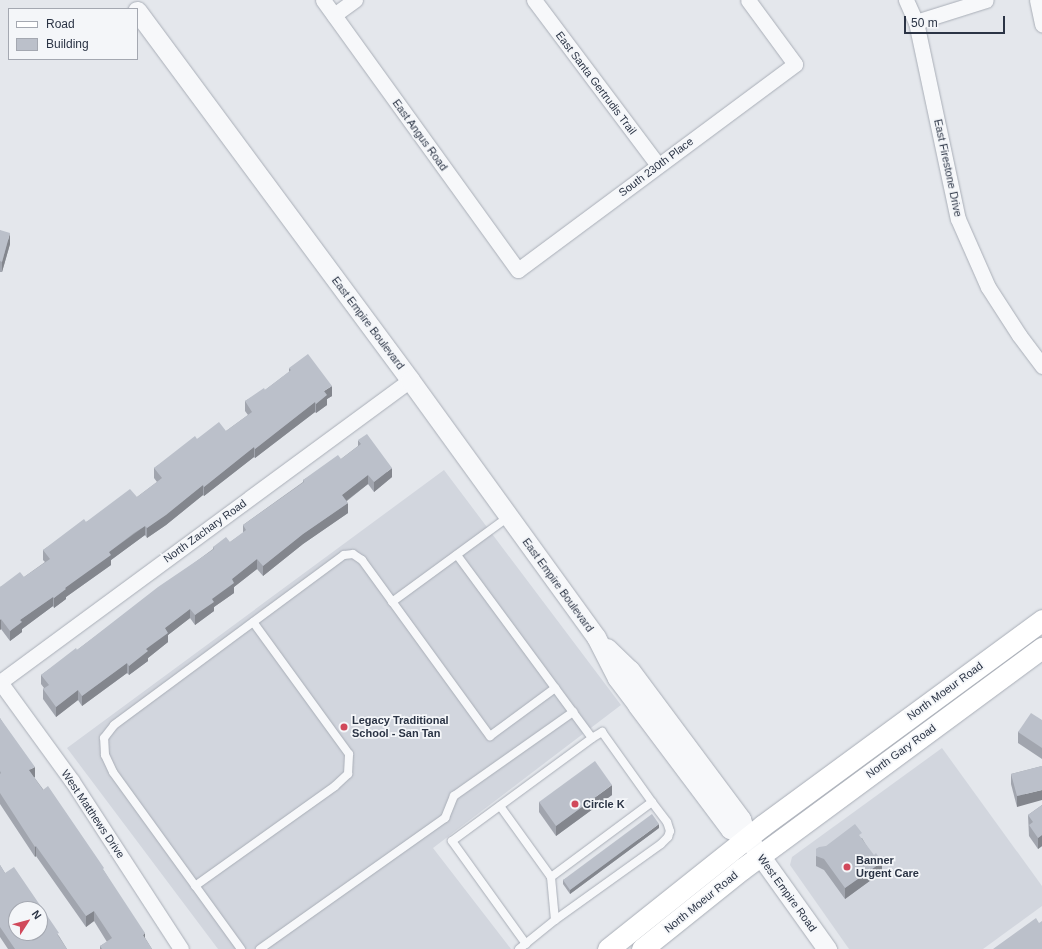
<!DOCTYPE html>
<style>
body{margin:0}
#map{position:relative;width:1042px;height:949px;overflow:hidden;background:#e4e7ec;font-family:Helvetica,sans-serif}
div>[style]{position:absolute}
.built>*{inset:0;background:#d2d6de}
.roads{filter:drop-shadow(0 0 1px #a9aeb7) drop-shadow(0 0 1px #a9aeb7)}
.service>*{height:8px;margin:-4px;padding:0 4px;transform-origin:4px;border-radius:4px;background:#f7f8fa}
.minor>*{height:15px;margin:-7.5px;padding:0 7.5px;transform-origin:7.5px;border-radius:7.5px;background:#f7f8fa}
.tertiary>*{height:19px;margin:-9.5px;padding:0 9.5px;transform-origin:9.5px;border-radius:9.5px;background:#f7f8fa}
.secondary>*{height:21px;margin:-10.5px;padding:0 10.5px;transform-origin:10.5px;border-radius:10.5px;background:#fff}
.wall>*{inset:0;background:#a1a5ae}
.shaded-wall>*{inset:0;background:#83868d}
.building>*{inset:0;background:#bbc0ca}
.dots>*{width:11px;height:11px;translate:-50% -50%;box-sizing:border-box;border:2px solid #f4f6f9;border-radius:50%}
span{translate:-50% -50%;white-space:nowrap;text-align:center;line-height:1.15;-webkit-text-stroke:3.5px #f4f6f9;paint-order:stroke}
.street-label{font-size:11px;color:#2b3445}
.poi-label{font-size:11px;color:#2b3445;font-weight:700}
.left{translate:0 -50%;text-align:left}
.legend{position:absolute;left:8px;top:8px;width:130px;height:52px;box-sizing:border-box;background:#f4f6f9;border:1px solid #a4a8b1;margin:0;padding:5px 7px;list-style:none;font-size:12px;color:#2b3445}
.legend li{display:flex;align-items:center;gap:8px;height:20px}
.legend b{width:20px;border:1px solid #a4a8b1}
.north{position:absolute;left:8px;top:901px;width:40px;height:40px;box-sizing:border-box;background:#f4f6f9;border:1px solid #a4a8b1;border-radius:50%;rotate:54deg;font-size:11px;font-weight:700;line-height:16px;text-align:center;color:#2b3445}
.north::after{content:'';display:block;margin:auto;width:14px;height:18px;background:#d1495b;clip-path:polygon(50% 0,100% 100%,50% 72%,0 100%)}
.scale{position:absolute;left:904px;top:16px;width:101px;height:18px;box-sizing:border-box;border:2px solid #2b3445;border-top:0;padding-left:5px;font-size:12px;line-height:14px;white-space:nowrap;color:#2b3445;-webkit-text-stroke:3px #f4f6f9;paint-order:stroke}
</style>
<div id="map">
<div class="built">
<i style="clip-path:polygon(444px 470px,621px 705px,433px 848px,511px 949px,218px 949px,67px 748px)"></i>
<i style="clip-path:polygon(942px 748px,1042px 886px,1042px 906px,983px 949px,849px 949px,790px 865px,792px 857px)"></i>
</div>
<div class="roads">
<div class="service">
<i style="left:457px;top:555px;width:227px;rotate:53.6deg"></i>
<i style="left:592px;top:738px;width:12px;rotate:-31deg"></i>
<i style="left:602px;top:732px;width:86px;rotate:54.5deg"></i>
<i style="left:652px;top:802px;width:126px;rotate:143.4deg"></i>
<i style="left:551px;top:877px;width:43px;rotate:84.7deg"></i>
<i style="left:555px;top:920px;width:46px;rotate:141.1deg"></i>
<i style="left:392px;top:602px;width:144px;rotate:-36.2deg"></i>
<i style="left:500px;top:806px;width:87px;rotate:54.3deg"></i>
<i style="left:195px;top:886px;width:172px;rotate:-35.5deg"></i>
<i style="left:335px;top:786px;width:18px;rotate:-43deg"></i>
<i style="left:348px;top:774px;width:20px;rotate:-87deg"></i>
<i style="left:349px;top:754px;width:163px;rotate:-126deg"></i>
<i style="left:555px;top:920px;width:130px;rotate:-35.6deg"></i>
<i style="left:661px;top:844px;width:10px;rotate:-45deg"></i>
<i style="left:668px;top:837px;width:6px;rotate:-72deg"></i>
<i style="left:670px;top:831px;width:9px;rotate:-108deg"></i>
<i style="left:667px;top:822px;width:25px;rotate:-127deg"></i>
<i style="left:526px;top:944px;width:127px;rotate:-125.7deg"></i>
<i style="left:452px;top:841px;width:174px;rotate:-36.3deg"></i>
<i style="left:241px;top:949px;width:218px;rotate:-125.9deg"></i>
<i style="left:113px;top:772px;width:19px;rotate:-115deg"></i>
<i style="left:105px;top:755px;width:17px;rotate:-93deg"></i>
<i style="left:104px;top:738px;width:16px;rotate:-52deg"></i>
<i style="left:114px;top:725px;width:286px;rotate:-36.5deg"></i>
<i style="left:344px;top:555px;width:9px;rotate:-6deg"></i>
<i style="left:353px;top:554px;width:11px;rotate:34deg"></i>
<i style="left:362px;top:560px;width:218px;rotate:54deg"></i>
<i style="left:490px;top:736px;width:81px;rotate:-36.4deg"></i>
<i style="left:260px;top:949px;width:227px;rotate:-35.3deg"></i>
<i style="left:445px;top:818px;width:24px;rotate:-68deg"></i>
<i style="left:454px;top:796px;width:146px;rotate:-35.2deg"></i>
</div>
<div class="minor">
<i style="left:323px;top:0;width:333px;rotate:54.2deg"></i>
<i style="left:518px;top:270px;width:345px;rotate:-36.6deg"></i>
<i style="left:795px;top:64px;width:79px;rotate:-126.3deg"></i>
<i style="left:534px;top:0;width:206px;rotate:53.1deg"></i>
<i style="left:906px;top:0;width:24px;rotate:66deg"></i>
<i style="left:916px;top:22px;width:201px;rotate:78deg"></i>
<i style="left:958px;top:219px;width:74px;rotate:66.2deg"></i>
<i style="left:988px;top:287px;width:57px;rotate:57.1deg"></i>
<i style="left:1019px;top:335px;width:39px;rotate:53deg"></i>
<i style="left:1037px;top:0;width:25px;rotate:78deg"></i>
<i style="left:334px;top:15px;width:26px;rotate:-36deg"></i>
<i style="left:916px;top:22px;width:73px;rotate:-17.4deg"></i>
<i style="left:0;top:682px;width:509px;rotate:-36.37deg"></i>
<i style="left:0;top:682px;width:122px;rotate:54deg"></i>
<i style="left:72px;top:781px;width:200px;rotate:57deg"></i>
</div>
<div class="tertiary">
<i style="left:137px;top:11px;width:459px;rotate:53.5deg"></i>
<i style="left:410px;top:380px;width:317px;rotate:54.1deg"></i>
<i style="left:596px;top:637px;width:46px;rotate:62.9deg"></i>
<i style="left:617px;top:678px;width:34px;rotate:53deg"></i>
<i style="left:637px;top:705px;width:155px;rotate:53.1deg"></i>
<i style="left:730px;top:829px;width:19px;rotate:25deg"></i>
<i style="left:607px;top:648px;width:32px;rotate:44deg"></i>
<i style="left:630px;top:670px;width:186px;rotate:53.3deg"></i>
<i style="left:741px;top:819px;width:19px;rotate:72deg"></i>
<i style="left:747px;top:837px;width:138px;rotate:54.5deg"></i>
</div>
<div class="secondary">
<i style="left:608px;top:949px;width:197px;rotate:-38.6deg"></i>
<i style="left:762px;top:826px;width:348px;rotate:-36.3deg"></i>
<i style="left:642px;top:949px;width:128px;rotate:-38.7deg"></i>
<i style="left:742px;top:869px;width:373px;rotate:-36.4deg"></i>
</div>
</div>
<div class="wall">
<i style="clip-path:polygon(0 230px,10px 244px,2px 272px,0 272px)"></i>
<i style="clip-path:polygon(289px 368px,332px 396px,327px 399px,327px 405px,316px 413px,315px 412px,255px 458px,254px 457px,204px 496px,203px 495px,166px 525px,147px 538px,145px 535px,134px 543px,111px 560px,111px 565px,66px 597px,66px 599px,54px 608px,53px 606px,22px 629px,22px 632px,10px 641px,1px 629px,0 630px,0 587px,24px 577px,45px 562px,43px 560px,43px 550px,86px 522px,137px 497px,157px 482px,154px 478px,154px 468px,197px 439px,226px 431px,248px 415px,245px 411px,245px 401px,265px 390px,289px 372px)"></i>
<i style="clip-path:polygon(358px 440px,392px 477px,374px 492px,368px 484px,347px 501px,348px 513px,303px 544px,263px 576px,257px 569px,234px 587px,234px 593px,214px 607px,214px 611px,195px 625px,190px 618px,168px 635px,168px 642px,148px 658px,148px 661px,129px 675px,127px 673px,82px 706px,78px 700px,56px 717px,43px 699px,43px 689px,44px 688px,41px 684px,41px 675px,77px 650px,213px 549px,213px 547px,230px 542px,243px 533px,243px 525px,303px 482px,303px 480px,341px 459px,358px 446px)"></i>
<i style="clip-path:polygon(0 718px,35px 777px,34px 777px,104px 871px,152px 949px,100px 949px,100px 946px,107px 942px,94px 921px,86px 927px,36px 856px,35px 857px,0 804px)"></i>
<i style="clip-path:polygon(1042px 720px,1042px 759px,1018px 743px,1018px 732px)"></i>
<i style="clip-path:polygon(1042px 766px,1017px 807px,1011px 784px,1011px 774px)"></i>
<i style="clip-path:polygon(612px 795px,556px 836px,539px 812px,539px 802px)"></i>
<i style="clip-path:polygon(1042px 805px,1042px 846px,1038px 849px,1029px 836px,1028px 815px)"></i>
<i style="clip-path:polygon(659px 828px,570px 894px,563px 884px,563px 880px)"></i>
<i style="clip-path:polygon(862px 838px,882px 872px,845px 899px,824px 870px,816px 866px,816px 849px)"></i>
<i style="clip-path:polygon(0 865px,5px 873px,59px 936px,67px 949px,8px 949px,0 937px)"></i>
</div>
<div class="shaded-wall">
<i style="clip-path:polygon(10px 233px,10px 244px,2px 272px,2px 262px)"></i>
<i style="clip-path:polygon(332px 386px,332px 396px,327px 399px,327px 405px,316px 413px,316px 404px,324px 391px)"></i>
<i style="clip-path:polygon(315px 402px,315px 412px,255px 458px,255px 449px)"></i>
<i style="clip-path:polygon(254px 447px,254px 457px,204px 496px,204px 487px)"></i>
<i style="clip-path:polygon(392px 468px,392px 477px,374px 492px,374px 482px)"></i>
<i style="clip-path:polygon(368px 475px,368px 484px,342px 504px,342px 495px)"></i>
<i style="clip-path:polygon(203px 485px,203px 495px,166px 525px,147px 538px,147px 528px)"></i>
<i style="clip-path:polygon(348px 503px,348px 513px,303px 544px,263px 576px,263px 566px,303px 534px)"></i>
<i style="clip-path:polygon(145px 526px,145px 535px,111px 560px,111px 565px,66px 597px,66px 599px,54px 608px,54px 598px,65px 588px,109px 552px)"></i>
<i style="clip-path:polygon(257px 559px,257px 569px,234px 587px,234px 593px,214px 607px,214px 611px,195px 625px,195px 615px,232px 579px)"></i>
<i style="clip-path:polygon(53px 597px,53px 606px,22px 629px,22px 632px,10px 641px,10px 631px,20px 620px)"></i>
<i style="clip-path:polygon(190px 609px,190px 618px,168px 635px,168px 642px,148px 658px,148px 661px,129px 675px,129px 666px,146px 649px,165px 628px)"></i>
<i style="clip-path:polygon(1px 619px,1px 629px,0 630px,0 620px)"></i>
<i style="clip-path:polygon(127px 663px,127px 673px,82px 706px,82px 696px)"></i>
<i style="clip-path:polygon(78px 690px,78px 700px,56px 717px,56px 707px)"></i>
<i style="clip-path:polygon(35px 767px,35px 777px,29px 781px,29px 770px)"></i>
<i style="clip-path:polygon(612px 785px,612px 795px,556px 836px,556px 826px)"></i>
<i style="clip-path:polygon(1042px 790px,1042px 800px,1017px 807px,1017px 796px)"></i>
<i style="clip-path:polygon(659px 824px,659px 828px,570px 894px,570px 890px)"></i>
<i style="clip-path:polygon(1042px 835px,1042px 846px,1038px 849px,1038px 838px)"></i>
<i style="clip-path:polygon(36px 846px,36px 856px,35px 857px,35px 847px)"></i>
<i style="clip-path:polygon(882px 862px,882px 872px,845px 899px,845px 888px)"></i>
<i style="clip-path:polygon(94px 911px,94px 921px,86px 927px,86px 916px)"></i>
<i style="clip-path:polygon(145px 933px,145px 943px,143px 935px)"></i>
</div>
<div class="building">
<i style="clip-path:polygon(0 230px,10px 233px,2px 262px,0 261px)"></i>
<i style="clip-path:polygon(308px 354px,332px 386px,324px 391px,327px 395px,316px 404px,315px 402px,255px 449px,254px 447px,204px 487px,203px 485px,166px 515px,147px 528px,145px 526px,134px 533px,109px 552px,111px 555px,65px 588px,66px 589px,54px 598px,53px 597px,20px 620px,22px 622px,10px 631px,1px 619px,0 620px,0 587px,20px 572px,24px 577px,50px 559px,43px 550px,84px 519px,86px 522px,130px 489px,137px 497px,162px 478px,154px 468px,195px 436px,197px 439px,219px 422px,226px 431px,252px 412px,245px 401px,264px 388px,265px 390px,291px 370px,289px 368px)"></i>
<i style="clip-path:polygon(367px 434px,392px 468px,374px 482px,368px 475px,342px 495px,348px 503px,303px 534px,263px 566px,257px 559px,232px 579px,234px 583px,212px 599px,214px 602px,195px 615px,190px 609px,165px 628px,168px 633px,146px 649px,148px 651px,129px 666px,127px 663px,82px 696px,78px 690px,56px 707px,43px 689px,49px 685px,41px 675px,76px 648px,77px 650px,158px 587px,214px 549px,213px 547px,226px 537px,230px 542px,246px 530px,243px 525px,304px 482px,303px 480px,338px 455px,341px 459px,361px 444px,358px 440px)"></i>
<i style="clip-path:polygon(1031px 713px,1042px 720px,1042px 748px,1018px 732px)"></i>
<i style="clip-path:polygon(0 718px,35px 767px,29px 770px,43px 790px,48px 786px,104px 868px,103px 869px,145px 933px,143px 935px,152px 949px,102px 949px,100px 946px,112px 938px,94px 911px,86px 916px,36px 846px,35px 847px,0 793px,0 774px,1px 773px,0 771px)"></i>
<i style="clip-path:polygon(595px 761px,612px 785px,556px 826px,539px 802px)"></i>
<i style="clip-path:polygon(1042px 766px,1042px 790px,1017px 796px,1011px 774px)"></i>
<i style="clip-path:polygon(1042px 805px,1042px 835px,1038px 838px,1029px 825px,1033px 822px,1028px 815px)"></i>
<i style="clip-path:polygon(652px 814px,659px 824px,570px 890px,563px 880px)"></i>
<i style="clip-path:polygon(855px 824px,862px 833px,859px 835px,874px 855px,876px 853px,882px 862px,845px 888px,824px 859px,816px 856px,816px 849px,819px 847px,826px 846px)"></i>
<i style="clip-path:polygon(evenodd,0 865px,5px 873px,14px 867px,59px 933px,57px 934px,67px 949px,15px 949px,0 927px,0 865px,16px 909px,40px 909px,40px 933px,16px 933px,16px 909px)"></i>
<i style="clip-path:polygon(1036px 918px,1039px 923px,1042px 921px,1042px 949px,993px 949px)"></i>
</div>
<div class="dots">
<i style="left:344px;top:727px;background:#d1495b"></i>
<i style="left:575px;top:804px;background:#d1495b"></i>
<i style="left:847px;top:867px;background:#d1495b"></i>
</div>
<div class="street-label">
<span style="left:596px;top:83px;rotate:53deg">East Santa Gertrudis Trail</span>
<span style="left:420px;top:135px;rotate:54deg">East Angus Road</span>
<span style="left:656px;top:167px;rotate:-37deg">South 230th Place</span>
<span style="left:948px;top:168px;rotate:78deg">East Firestone Drive</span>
<span style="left:368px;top:323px;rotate:53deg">East Empire Boulevard</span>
<span style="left:205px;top:531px;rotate:-36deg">North Zachary Road</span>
<span style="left:558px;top:585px;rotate:54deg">East Empire Boulevard</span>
<span style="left:945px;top:691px;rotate:-36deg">North Moeur Road</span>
<span style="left:901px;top:751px;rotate:-36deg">North Gary Road</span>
<span style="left:93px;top:814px;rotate:56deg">West Matthews Drive</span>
<span style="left:787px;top:893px;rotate:54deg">West Empire Road</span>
<span style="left:701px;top:902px;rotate:-39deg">North Moeur Road</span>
</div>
<div class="poi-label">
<span class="left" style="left:352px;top:727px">Legacy Traditional<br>School - San Tan</span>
<span class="left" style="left:583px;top:804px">Circle K</span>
<span class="left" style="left:856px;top:867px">Banner<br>Urgent Care</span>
</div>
<ul class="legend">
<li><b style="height:5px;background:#fff"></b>Road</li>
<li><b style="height:11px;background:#bbc0ca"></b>Building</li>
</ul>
<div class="north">N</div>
<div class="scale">50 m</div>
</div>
